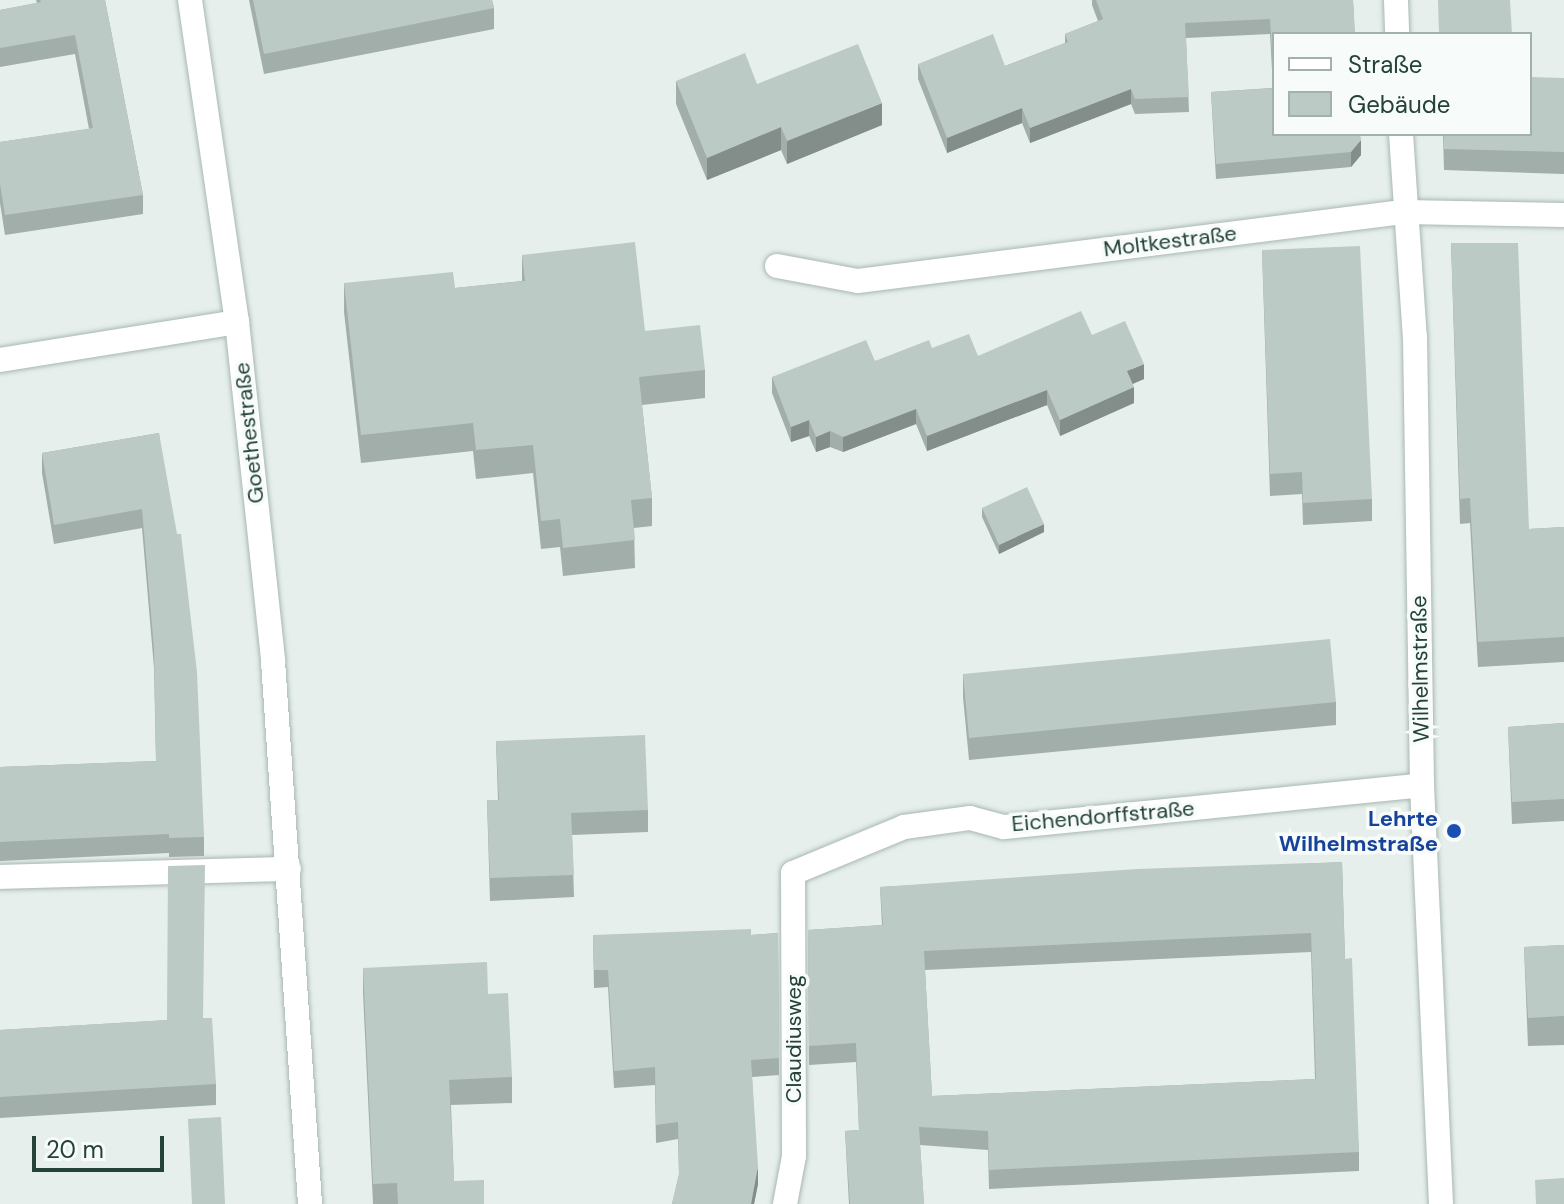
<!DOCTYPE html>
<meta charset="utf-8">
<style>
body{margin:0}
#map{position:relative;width:1564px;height:1204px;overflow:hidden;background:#e6efeb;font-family:"DM Sans",sans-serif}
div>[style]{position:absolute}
.roads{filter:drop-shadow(0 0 2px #a8b8b2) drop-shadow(0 0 2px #a8b8b2)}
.minor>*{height:24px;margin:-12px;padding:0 12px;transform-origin:12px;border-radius:12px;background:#fff}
.wall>*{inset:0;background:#a1aea9}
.shaded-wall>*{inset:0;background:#838d89}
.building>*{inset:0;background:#bbcac4}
.dots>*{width:22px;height:22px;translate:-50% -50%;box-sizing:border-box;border:4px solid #f7fbf9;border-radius:50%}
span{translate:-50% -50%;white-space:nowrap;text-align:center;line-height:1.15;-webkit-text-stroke:7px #f7fbf9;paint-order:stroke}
.street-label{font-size:22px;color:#24423a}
.transit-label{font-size:22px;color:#164399;font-weight:700}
.right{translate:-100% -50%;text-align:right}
.legend{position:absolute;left:1272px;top:32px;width:260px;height:104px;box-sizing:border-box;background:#f7fbf9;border:2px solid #a3b1ad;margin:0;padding:10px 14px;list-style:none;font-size:24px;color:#24423a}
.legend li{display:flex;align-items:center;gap:16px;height:40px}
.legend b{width:40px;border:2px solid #a3b1ad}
.scale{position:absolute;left:32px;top:1136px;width:132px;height:36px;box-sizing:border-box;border:4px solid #24423a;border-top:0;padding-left:10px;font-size:24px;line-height:28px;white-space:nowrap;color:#24423a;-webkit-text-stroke:6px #f7fbf9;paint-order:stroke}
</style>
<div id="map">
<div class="roads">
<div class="minor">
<i style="left:190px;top:0;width:325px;rotate:81.7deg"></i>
<i style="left:237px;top:322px;width:341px;rotate:83.9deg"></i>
<i style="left:273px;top:661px;width:544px;rotate:86.1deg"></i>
<i style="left:1396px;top:0;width:34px;rotate:88deg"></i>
<i style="left:1401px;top:134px;width:203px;rotate:86.1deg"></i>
<i style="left:1415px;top:337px;width:448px;rotate:89.1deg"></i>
<i style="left:1422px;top:785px;width:419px;rotate:87.4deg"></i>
<i style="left:777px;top:266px;width:82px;rotate:10.5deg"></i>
<i style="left:858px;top:281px;width:549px;rotate:-7.22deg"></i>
<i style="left:1403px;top:212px;width:161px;rotate:1.1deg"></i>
<i style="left:0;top:360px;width:240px;rotate:-9.1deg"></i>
<i style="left:0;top:877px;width:289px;rotate:-1.6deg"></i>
<i style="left:785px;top:1204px;width:49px;rotate:-79.4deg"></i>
<i style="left:794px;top:1156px;width:283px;rotate:-90.2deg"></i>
<i style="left:793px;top:873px;width:120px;rotate:-22.5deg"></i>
<i style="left:904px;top:827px;width:67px;rotate:-7.8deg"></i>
<i style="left:970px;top:818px;width:35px;rotate:15deg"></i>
<i style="left:1004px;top:827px;width:420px;rotate:-5.7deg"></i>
</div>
</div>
<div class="wall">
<i style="clip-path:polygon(36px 0,105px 0,143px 195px,143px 214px,5px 235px,0 203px,0 142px,89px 129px,75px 54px,0 67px,0 10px,37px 3px)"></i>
<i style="clip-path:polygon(249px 0,492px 0,494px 8px,494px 29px,264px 74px)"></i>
<i style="clip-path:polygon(1092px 0,1353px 0,1361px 155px,1351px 167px,1216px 179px,1211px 92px,1273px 88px,1270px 34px,1186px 38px,1189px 112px,1135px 114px,1131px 104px,1030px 143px,1022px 123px,947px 153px,918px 79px,918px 64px,1005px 66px,1065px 43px,1065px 34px,1098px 21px,1092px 5px)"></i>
<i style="clip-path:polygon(1564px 78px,1564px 174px,1444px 170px,1443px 134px,1530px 134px)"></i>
<i style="clip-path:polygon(676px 81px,757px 84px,882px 125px,787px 164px,781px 150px,707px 180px,676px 104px)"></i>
<i style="clip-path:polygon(1451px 243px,1529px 529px,1564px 527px,1564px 662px,1478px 667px,1470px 523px,1460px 524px)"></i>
<i style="clip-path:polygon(1262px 250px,1372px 499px,1372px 521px,1303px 525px,1302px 494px,1270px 496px)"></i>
<i style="clip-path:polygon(522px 255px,645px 331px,705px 370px,705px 398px,642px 405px,652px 498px,652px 526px,634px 528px,635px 568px,563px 576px,560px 547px,541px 549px,533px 473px,476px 479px,473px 451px,361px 463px,344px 312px,344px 283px,455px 288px,522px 281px)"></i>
<i style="clip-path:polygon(1092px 335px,1144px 379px,1133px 384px,1134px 403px,1060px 436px,1047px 405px,927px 451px,916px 424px,843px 452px,830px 447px,816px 452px,809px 436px,791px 442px,772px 393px,772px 377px,875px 361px,932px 348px,978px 356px)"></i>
<i style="clip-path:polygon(159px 433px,204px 837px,204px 856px,169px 857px,169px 853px,0 861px,0 767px,156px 761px,154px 668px,142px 528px,54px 544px,42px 473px,42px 453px)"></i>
<i style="clip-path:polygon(982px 508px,1044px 532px,999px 554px,982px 517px)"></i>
<i style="clip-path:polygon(963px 674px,1336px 702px,1336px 725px,969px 760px,963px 697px)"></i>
<i style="clip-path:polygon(1564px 723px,1564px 821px,1512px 824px,1508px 727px)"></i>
<i style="clip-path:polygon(496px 741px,648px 810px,648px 832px,572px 835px,574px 897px,490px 901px,487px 800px,498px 800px)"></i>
<i style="clip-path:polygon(evenodd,1342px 862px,1345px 959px,1359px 1152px,1359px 1171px,989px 1189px,988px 1150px,920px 1145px,924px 1204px,849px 1204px,845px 1131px,859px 1130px,856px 1062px,809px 1065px,808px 930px,882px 925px,880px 887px,1342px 862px,1311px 952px,1315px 1079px,932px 1096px,925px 970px,1311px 952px)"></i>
<i style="clip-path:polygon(778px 933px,779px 1075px,752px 1077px,758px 1184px,754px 1204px,672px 1204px,679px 1175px,678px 1139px,656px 1143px,655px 1085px,614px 1088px,608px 987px,594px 988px,593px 935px,751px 935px)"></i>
<i style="clip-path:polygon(1564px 945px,1564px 1045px,1528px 1046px,1524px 947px)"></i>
<i style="clip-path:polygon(363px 968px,488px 994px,512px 1077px,512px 1103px,451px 1105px,454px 1181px,484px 1204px,373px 1204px,363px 993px)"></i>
<i style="clip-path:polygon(203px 1018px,216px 1084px,216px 1105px,0 1118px,0 1030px)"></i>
</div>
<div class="shaded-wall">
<i style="clip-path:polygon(1131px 89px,1131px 104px,1030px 143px,1030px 128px)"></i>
<i style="clip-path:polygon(882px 103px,882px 125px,787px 164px,787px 141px)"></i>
<i style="clip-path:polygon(1022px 108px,1022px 123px,947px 153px,947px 138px)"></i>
<i style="clip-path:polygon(781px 127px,781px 150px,707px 180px,707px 158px)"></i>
<i style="clip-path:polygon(1361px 140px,1361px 155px,1351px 167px,1351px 152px)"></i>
<i style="clip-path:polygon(1144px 364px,1144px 379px,1127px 386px,1127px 371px)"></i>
<i style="clip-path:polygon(1134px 387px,1134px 403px,1060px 436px,1060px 420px)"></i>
<i style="clip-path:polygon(1047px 390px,1047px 405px,927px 451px,927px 436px)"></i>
<i style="clip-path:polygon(916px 409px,916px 424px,843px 452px,843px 437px)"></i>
<i style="clip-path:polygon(809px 420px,809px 436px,791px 442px,791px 427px)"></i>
<i style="clip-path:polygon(830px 431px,830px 447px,816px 452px,816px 437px)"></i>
<i style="clip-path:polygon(1044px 524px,1044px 532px,999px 554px,999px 545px)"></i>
<i style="clip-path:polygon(758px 1166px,758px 1184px,754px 1204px,751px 1204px)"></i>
</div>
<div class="building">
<i style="clip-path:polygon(40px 0,105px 0,143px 195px,5px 215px,0 184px,0 142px,93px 128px,75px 35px,0 48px,0 10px,41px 2px)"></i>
<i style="clip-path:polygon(253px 0,492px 0,494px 8px,264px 54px)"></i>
<i style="clip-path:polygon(1096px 0,1353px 0,1355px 34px,1274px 34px,1274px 134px,1360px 134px,1361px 140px,1351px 152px,1216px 164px,1211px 92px,1274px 88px,1270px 19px,1185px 23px,1189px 97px,1135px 99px,1131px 89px,1030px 128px,1022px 108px,947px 138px,918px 64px,993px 34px,1005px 66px,1068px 42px,1065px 34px,1103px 19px)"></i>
<i style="clip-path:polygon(1438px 0,1510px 0,1512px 34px,1439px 34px)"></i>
<i style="clip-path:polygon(858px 44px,882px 103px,787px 141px,781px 127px,707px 158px,676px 81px,745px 53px,757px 84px)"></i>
<i style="clip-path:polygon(1530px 77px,1564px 78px,1564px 152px,1444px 149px,1444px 134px,1530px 134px)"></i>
<i style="clip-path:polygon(635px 242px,645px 331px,700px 325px,705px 370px,639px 377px,652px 498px,631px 500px,635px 540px,563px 548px,560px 519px,541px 521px,533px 445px,476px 450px,473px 423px,361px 435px,344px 283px,453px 272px,455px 288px,525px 281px,522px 255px)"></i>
<i style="clip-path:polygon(1451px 243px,1518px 243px,1529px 529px,1564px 527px,1564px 637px,1478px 642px,1470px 498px,1460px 499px)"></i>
<i style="clip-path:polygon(1360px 246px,1372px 499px,1303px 503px,1302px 472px,1270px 474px,1262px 250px)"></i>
<i style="clip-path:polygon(1081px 311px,1092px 335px,1125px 321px,1144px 364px,1127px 371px,1134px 387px,1060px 420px,1047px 390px,927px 436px,916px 409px,843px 437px,830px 431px,816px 437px,809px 420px,791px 427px,772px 377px,866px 340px,875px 361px,929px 340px,932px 348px,969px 334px,978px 356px)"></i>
<i style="clip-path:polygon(159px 433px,177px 534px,181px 534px,197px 672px,204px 837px,169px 838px,169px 834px,0 842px,0 767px,156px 761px,154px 649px,142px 509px,54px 525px,42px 453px)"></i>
<i style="clip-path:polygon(1027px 487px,1044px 524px,999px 545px,982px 508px)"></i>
<i style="clip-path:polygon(1330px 639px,1336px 702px,969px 738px,963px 674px)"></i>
<i style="clip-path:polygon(1564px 723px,1564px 799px,1512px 802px,1508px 727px)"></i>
<i style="clip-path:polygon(645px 735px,648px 810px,571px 813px,574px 875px,490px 878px,487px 800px,499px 800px,496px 741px)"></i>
<i style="clip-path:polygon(evenodd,1342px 862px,1345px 959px,1352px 958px,1359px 1152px,989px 1170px,988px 1131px,919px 1127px,924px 1204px,850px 1204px,845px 1131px,859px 1130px,856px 1043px,809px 1046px,808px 930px,883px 925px,880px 887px,1137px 869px,1342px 862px,1311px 933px,1316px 1079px,932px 1096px,924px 951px,1311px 933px)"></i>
<i style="clip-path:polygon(205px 865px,203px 1018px,212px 1018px,216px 1084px,0 1097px,0 1030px,167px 1020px,168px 866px)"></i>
<i style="clip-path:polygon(751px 929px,751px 935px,778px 933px,779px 1058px,751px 1060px,758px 1166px,751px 1204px,672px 1204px,679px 1173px,678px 1122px,656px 1125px,655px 1067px,614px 1071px,608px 970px,594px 970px,593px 935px)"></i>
<i style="clip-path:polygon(1564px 945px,1564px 1016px,1528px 1018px,1524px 947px)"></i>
<i style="clip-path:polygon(487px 962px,488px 994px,508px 993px,512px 1077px,449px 1080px,454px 1181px,484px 1180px,484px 1204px,398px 1204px,397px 1183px,373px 1184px,363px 968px)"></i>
<i style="clip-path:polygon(221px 1117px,225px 1204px,192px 1204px,188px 1119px)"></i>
<i style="clip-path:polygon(1564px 1178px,1564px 1204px,1536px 1204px,1535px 1180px)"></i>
</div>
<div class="dots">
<i style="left:1454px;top:831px;background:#1a4fb4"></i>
</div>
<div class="street-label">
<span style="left:1170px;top:241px;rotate:-7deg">Moltkestraße</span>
<span style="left:249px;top:433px;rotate:-96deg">Goethestraße</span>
<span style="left:1420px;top:669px;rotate:-91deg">Wilhelmstraße</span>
<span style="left:1103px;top:816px;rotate:-5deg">Eichendorffstraße</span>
<span style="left:794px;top:1039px;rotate:-90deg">Claudiusweg</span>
</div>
<div class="transit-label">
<span class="right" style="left:1438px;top:831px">Lehrte<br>Wilhelmstraße</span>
</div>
<ul class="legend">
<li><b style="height:10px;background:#fff"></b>Straße</li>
<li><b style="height:22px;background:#bbcac4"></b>Gebäude</li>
</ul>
<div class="scale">20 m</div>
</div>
